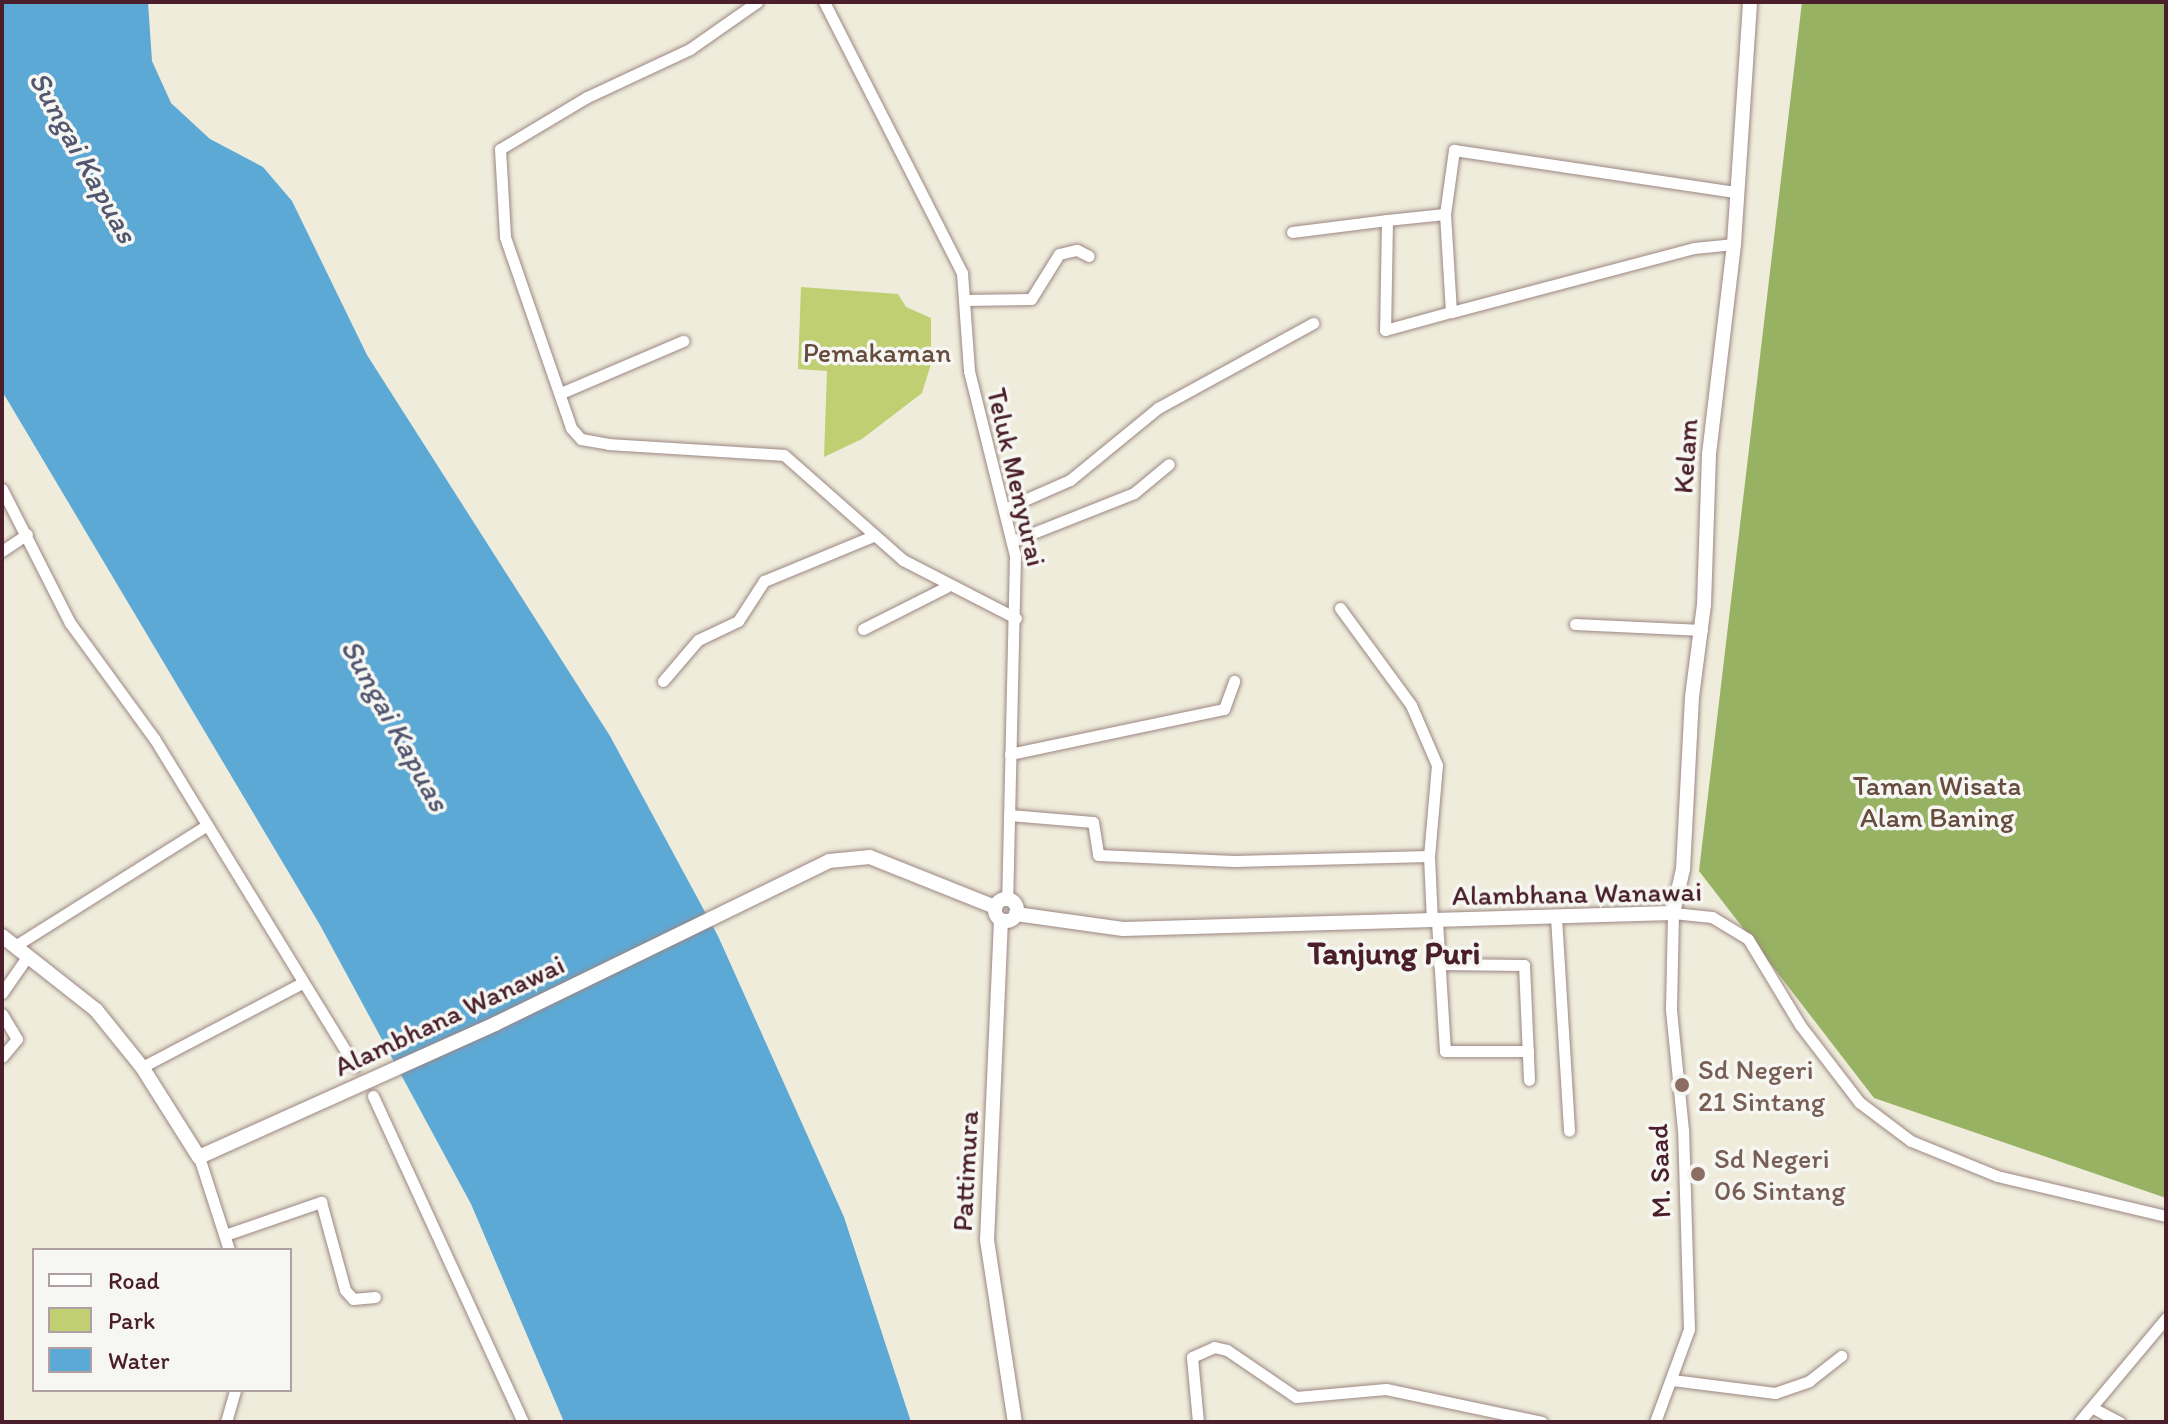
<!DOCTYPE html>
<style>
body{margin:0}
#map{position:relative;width:2168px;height:1424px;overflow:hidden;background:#efecdb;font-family:Itim,sans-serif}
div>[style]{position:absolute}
.green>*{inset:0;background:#bfcf71}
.forest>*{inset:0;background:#97b263}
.water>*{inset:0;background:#5da9d6}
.roads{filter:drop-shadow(0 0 2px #9c8683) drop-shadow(0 0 2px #9c8683)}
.minor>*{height:11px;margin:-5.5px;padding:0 5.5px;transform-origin:5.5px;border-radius:5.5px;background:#fff}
.major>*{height:14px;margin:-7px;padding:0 7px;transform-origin:7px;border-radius:7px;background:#fff}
.major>.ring{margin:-7px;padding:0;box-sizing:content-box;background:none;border:14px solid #fff;border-radius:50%}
.dots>*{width:22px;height:22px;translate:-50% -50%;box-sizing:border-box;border:4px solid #f6f6f2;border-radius:50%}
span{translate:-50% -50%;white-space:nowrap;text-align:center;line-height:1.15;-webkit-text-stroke:7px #f6f6f2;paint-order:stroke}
.park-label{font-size:28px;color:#674b3c}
.street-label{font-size:28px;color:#4a1f2b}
.education-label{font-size:28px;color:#785e54}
.left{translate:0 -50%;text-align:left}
.water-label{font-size:30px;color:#52566f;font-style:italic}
.quarter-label{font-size:32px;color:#4a1f2b;font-weight:700}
.frame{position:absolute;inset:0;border:4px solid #4a1f2b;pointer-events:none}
.legend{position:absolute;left:32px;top:1248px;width:260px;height:144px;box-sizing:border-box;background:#f6f6f2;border:2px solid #b1a0a2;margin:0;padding:10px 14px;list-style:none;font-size:24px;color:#4a1f2b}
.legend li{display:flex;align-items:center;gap:16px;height:40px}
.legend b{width:40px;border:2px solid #b1a0a2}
</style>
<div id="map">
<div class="green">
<i style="clip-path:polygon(801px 287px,898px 294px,906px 307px,931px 318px,931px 364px,922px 393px,862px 439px,824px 457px,827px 371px,798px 369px)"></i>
</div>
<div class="forest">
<i style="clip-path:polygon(1802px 2px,2166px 2px,2166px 1198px,1874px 1098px,1699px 871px)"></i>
</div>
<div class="water">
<i style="clip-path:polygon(2px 2px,148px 2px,152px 61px,171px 103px,210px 139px,263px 167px,292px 201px,367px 355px,610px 736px,718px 936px,844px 1217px,911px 1422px,564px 1422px,471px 1204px,320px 925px,2px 391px)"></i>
</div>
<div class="roads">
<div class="minor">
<i style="left:757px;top:2px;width:82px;rotate:145deg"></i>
<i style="left:690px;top:49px;width:114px;rotate:155deg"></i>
<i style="left:587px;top:97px;width:101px;rotate:149.1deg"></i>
<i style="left:500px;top:149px;width:88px;rotate:86.7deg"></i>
<i style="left:505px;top:237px;width:202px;rotate:70.9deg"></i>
<i style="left:571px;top:428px;width:15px;rotate:48deg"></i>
<i style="left:581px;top:439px;width:28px;rotate:10deg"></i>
<i style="left:609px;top:444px;width:175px;rotate:3.6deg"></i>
<i style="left:784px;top:455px;width:159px;rotate:41.4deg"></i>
<i style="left:903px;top:560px;width:127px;rotate:27.2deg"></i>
<i style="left:824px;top:2px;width:304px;rotate:63deg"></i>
<i style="left:962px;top:273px;width:98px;rotate:85.9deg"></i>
<i style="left:969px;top:371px;width:190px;rotate:76deg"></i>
<i style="left:1015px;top:555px;width:345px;rotate:91.3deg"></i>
<i style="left:1387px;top:220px;width:58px;rotate:-5.9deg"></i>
<i style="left:1292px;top:232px;width:96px;rotate:-7.2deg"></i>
<i style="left:1387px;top:220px;width:110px;rotate:91deg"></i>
<i style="left:1385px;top:330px;width:68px;rotate:-15.3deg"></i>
<i style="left:1734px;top:244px;width:40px;rotate:174.3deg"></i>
<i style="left:1694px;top:248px;width:251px;rotate:165.2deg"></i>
<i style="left:1451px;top:312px;width:98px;rotate:-93.5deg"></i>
<i style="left:1445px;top:214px;width:65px;rotate:-82deg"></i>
<i style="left:1454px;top:150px;width:284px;rotate:8.5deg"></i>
<i style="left:964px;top:300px;width:67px;rotate:-0.9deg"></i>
<i style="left:1031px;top:299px;width:53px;rotate:-58.1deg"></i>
<i style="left:1059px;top:254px;width:18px;rotate:-13deg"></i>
<i style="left:1077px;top:250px;width:13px;rotate:27deg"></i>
<i style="left:561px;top:393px;width:133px;rotate:-23.1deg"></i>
<i style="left:2px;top:489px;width:150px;rotate:63.1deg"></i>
<i style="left:70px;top:623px;width:142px;rotate:53.9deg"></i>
<i style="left:154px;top:738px;width:385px;rotate:58.5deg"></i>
<i style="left:1004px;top:509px;width:72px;rotate:-23.7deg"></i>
<i style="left:1070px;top:480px;width:114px;rotate:-39.3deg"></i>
<i style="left:1158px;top:408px;width:177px;rotate:-28.7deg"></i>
<i style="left:1013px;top:541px;width:130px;rotate:-21.6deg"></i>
<i style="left:1134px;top:493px;width:45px;rotate:-39.6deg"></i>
<i style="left:2px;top:551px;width:30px;rotate:-34deg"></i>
<i style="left:1340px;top:608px;width:120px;rotate:53.8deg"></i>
<i style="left:1411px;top:705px;width:65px;rotate:66.6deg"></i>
<i style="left:1437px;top:765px;width:91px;rotate:95deg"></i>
<i style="left:1429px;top:856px;width:65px;rotate:87.4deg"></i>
<i style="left:1575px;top:624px;width:127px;rotate:2.7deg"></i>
<i style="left:863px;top:629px;width:93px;rotate:-26.8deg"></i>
<i style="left:663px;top:681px;width:54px;rotate:-49.5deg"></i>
<i style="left:698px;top:640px;width:44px;rotate:-25.4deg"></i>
<i style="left:738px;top:621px;width:48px;rotate:-57deg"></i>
<i style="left:764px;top:581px;width:118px;rotate:-22.4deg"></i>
<i style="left:1010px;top:754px;width:219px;rotate:-11.9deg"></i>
<i style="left:1224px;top:709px;width:30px;rotate:-70deg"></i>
<i style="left:1009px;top:815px;width:84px;rotate:4.8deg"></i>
<i style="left:1093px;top:822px;width:33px;rotate:81deg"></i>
<i style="left:1098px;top:855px;width:136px;rotate:2.5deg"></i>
<i style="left:1234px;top:861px;width:195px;rotate:-1.5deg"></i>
<i style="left:1556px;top:917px;width:214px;rotate:86.5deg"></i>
<i style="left:1437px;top:921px;width:130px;rotate:86.5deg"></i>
<i style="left:1445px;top:1051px;width:83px"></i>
<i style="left:15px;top:946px;width:227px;rotate:-32.2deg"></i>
<i style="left:1439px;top:964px;width:85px;rotate:0.7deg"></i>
<i style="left:1524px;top:965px;width:115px;rotate:87.5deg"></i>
<i style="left:2px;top:993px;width:44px;rotate:-55.2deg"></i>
<i style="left:2px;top:1014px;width:29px;rotate:59deg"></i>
<i style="left:17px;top:1039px;width:23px;rotate:130deg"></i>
<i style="left:142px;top:1067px;width:181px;rotate:-27.7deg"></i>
<i style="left:373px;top:1096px;width:359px;rotate:65.3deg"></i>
<i style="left:199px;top:1157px;width:98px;rotate:72.1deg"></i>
<i style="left:225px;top:1235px;width:102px;rotate:-19deg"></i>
<i style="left:321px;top:1202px;width:91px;rotate:74.7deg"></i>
<i style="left:345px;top:1290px;width:12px;rotate:48deg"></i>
<i style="left:353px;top:1299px;width:22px;rotate:-5deg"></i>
<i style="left:1672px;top:1380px;width:104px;rotate:7.2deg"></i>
<i style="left:1775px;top:1393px;width:36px;rotate:-19deg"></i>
<i style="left:1809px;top:1381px;width:41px;rotate:-38deg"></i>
<i style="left:2093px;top:1408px;width:30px;rotate:28deg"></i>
<i style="left:226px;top:1422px;width:33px;rotate:-74deg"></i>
<i style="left:1198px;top:1422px;width:65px;rotate:-95.3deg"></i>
<i style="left:1192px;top:1357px;width:24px;rotate:-24deg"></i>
<i style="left:1214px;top:1347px;width:13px;rotate:13deg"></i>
<i style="left:1227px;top:1350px;width:83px;rotate:34.3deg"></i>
<i style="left:1296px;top:1397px;width:90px;rotate:-5.1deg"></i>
<i style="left:1386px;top:1389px;width:159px;rotate:11.9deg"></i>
<i style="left:1655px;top:1422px;width:99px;rotate:-69.9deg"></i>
<i style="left:1689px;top:1329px;width:199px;rotate:-91.7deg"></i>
<i style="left:1683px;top:1130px;width:122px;rotate:-95.7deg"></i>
<i style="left:1671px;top:1009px;width:96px;rotate:-88.8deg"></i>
<i style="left:1673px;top:913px;width:39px;rotate:6deg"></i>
<i style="left:1712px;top:917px;width:42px;rotate:31.4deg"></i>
<i style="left:1748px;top:939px;width:100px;rotate:58.8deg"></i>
<i style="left:1800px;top:1025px;width:97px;rotate:52.5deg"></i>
<i style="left:1859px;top:1102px;width:65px;rotate:36.9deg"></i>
<i style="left:1911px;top:1141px;width:93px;rotate:22.1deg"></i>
<i style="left:1997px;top:1176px;width:174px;rotate:13.3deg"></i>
<i style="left:2079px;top:1422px;width:136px;rotate:-50.1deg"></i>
</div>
<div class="major">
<i class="ring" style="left:995px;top:899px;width:8px;height:8px"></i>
<i style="left:1016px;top:914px;width:108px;rotate:8deg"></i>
<i style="left:1123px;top:929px;width:550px;rotate:-1.67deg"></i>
<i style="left:1673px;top:913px;width:45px;rotate:-77.2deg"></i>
<i style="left:1683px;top:869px;width:172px;rotate:-87deg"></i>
<i style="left:1692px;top:697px;width:93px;rotate:-82.6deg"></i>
<i style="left:1704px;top:605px;width:151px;rotate:-88.1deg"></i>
<i style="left:1709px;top:454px;width:211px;rotate:-83.2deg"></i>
<i style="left:1734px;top:244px;width:243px;rotate:-86.2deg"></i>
<i style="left:1001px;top:920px;width:320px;rotate:92.5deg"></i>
<i style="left:987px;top:1240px;width:184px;rotate:81.3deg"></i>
<i style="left:2px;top:936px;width:120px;rotate:38.2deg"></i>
<i style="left:96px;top:1010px;width:73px;rotate:51.1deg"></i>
<i style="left:142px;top:1067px;width:107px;rotate:57.7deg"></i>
<i style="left:199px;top:1157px;width:325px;rotate:-24.2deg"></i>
<i style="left:495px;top:1024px;width:372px;rotate:-26deg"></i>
<i style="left:829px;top:861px;width:41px;rotate:-5.6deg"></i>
<i style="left:870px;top:857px;width:135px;rotate:21.8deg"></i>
</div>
</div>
<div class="dots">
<i style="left:1682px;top:1085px;background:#8d6e63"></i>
<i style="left:1698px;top:1174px;background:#8d6e63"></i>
</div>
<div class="park-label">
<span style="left:877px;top:352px">Pemakaman</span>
<span style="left:1937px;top:801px">Taman Wisata<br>Alam Baning</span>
</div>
<div class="street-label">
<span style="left:1685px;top:456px;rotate:-86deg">Kelam</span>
<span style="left:1017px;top:477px;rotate:77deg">Teluk Menyurai</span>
<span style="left:1577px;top:893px;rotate:-1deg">Alambhana Wanawai</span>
<span style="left:449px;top:1015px;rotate:-25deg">Alambhana Wanawai</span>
<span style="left:965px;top:1171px;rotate:-87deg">Pattimura</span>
<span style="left:1659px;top:1171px;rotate:-92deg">M. Saad</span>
</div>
<div class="education-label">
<span class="left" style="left:1698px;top:1085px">Sd Negeri<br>21 Sintang</span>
<span class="left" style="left:1714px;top:1174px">Sd Negeri<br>06 Sintang</span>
</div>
<div class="water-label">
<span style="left:83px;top:157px;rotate:61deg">Sungai Kapuas</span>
<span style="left:395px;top:725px;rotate:61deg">Sungai Kapuas</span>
</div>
<div class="quarter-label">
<span style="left:1394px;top:953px">Tanjung Puri</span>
</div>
<div class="frame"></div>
<ul class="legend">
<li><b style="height:10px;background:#fff"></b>Road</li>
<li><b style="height:22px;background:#bfcf71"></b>Park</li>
<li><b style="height:22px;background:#5da9d6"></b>Water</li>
</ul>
</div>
